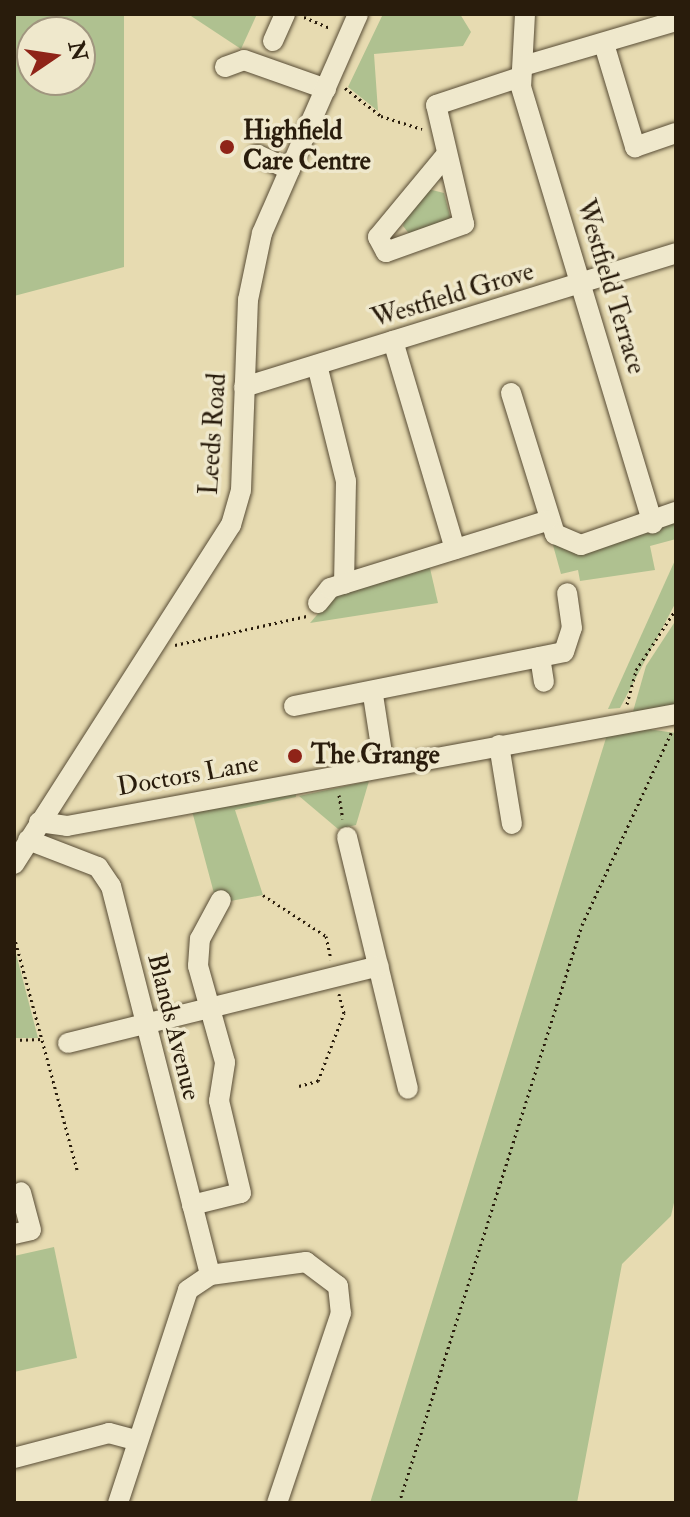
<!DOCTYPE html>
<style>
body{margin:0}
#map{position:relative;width:690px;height:1517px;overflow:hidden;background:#e7dbb1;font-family:"IM FELL Double Pica",serif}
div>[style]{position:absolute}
.green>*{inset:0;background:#afc190}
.path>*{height:3px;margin-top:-1.5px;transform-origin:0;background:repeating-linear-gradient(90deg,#291c0c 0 2px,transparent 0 6px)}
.roads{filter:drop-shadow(0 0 2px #584c35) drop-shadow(0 0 2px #584c35)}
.minor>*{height:20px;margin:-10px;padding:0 10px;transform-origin:10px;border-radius:10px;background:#efe8cc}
.dots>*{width:22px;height:22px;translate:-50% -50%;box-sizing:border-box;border:4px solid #efe8cc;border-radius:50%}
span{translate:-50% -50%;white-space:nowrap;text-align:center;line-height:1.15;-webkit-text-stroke:7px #efe8cc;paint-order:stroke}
.poi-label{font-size:26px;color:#291c0c;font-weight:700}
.left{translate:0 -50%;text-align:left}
.street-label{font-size:26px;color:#291c0c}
.frame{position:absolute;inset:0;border:16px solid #291c0c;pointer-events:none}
.north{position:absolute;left:16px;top:16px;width:80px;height:80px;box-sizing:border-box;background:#efe8cc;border:2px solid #a0967f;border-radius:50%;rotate:77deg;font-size:22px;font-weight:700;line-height:32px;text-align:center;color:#291c0c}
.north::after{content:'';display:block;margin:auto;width:28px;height:36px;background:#8f2418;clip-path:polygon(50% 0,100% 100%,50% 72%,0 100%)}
</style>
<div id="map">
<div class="green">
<i style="clip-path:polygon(evenodd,14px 14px,124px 14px,124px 267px,14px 296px,14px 14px,32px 32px,80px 32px,80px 80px,32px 80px,32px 32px)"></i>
<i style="clip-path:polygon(188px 14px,257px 14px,241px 49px)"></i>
<i style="clip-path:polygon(383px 14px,460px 14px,471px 32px,463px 46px,374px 54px,378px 111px,348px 87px)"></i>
<i style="clip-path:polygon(428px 189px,444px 193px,451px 220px,411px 236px,403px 226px,406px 214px)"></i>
<i style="clip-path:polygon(676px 517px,676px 539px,650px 546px,655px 570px,580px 581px,578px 570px,561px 574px,551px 538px,563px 548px)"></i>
<i style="clip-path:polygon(676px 558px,676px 602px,620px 708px,608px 709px)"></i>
<i style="clip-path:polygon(429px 564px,438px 603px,310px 623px,335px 594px)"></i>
<i style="clip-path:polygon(676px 620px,676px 709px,632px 715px,646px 666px)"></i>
<i style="clip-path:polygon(625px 726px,676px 733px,676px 1194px,671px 1216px,622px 1264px,577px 1503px,370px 1503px,606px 738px,541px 746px)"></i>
<i style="clip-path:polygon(369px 781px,356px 825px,338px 829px,299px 796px)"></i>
<i style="clip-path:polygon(295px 790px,296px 797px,235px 810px,263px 895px,225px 902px,215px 897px,192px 811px)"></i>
<i style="clip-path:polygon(14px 946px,19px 965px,38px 1038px,14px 1038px)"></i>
<i style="clip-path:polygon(54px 1247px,77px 1358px,14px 1372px,14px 1256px)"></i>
</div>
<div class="path">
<i style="left:304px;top:17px;width:28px;rotate:23deg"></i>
<i style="left:345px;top:88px;width:46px;rotate:37.9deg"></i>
<i style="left:381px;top:116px;width:43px;rotate:17.6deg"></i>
<i style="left:175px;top:645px;width:135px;rotate:-12.4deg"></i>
<i style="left:627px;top:704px;width:35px;rotate:-75deg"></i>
<i style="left:636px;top:670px;width:73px;rotate:-56.7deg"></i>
<i style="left:339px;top:795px;width:24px;rotate:81deg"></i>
<i style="left:263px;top:895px;width:75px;rotate:33.1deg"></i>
<i style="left:326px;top:936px;width:24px;rotate:78deg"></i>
<i style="left:14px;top:936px;width:242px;rotate:74.9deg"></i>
<i style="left:14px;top:1040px;width:28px;rotate:-2deg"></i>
<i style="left:299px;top:1086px;width:20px;rotate:-15deg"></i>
<i style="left:318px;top:1081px;width:73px;rotate:-69.1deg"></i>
<i style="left:344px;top:1013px;width:20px;rotate:-105deg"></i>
<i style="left:399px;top:1503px;width:606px;rotate:-72.43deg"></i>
<i style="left:582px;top:925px;width:212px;rotate:-65.1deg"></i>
</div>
<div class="roads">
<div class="minor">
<i style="left:525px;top:14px;width:73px;rotate:93.1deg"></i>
<i style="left:521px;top:87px;width:456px;rotate:73.2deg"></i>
<i style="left:273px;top:41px;width:30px;rotate:-66deg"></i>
<i style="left:604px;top:44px;width:108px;rotate:73.2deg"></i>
<i style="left:635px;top:147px;width:43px;rotate:-18.9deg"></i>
<i style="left:523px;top:66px;width:159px;rotate:-16.4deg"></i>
<i style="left:225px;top:67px;width:20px;rotate:-20deg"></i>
<i style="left:244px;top:60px;width:87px;rotate:19.5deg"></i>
<i style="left:447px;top:154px;width:108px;rotate:129.7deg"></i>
<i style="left:378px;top:237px;width:17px;rotate:62deg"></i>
<i style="left:386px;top:252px;width:83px;rotate:-19.7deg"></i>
<i style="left:464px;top:224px;width:122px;rotate:-103.2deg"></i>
<i style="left:436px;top:105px;width:89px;rotate:-18.4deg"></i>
<i style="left:258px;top:155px;width:35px;rotate:25deg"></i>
<i style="left:393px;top:341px;width:217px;rotate:73.4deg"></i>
<i style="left:317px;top:365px;width:120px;rotate:76deg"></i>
<i style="left:346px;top:481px;width:103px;rotate:91.1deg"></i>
<i style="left:244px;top:387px;width:452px;rotate:-17.2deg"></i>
<i style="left:511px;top:393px;width:148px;rotate:72.7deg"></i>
<i style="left:555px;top:534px;width:28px;rotate:23deg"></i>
<i style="left:581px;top:545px;width:101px;rotate:-19.2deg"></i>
<i style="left:318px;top:603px;width:19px;rotate:-51deg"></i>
<i style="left:330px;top:588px;width:227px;rotate:-17.2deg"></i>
<i style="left:540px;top:657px;width:25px;rotate:81deg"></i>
<i style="left:373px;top:695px;width:72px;rotate:81.2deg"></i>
<i style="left:294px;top:706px;width:275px;rotate:-11.3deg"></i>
<i style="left:564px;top:652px;width:25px;rotate:-72deg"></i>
<i style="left:572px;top:628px;width:35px;rotate:-98deg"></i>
<i style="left:499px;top:745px;width:80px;rotate:80.7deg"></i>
<i style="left:39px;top:822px;width:28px;rotate:8deg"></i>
<i style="left:67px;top:826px;width:619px;rotate:-10.42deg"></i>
<i style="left:347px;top:837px;width:259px;rotate:76.4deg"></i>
<i style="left:28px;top:840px;width:75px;rotate:21.1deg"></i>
<i style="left:98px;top:867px;width:23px;rotate:56deg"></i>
<i style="left:111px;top:886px;width:401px;rotate:75.7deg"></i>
<i style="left:14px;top:864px;width:403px;rotate:-57.4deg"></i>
<i style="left:231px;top:525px;width:36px;rotate:-74deg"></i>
<i style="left:241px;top:490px;width:190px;rotate:-87.9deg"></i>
<i style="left:248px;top:300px;width:68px;rotate:-78.2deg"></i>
<i style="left:262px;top:233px;width:239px;rotate:-66.3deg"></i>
<i style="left:68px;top:1043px;width:320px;rotate:-13.9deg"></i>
<i style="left:192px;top:1205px;width:50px;rotate:-13.8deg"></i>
<i style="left:241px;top:1193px;width:95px;rotate:-103.4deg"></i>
<i style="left:219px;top:1101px;width:39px;rotate:-81deg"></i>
<i style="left:225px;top:1062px;width:100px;rotate:-105.7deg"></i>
<i style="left:198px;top:966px;width:27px;rotate:-86deg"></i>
<i style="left:200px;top:939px;width:44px;rotate:-61.7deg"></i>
<i style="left:14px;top:1234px;width:17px;rotate:-13deg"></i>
<i style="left:31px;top:1230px;width:39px;rotate:-105deg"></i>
<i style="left:14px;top:1458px;width:98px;rotate:-14.7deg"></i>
<i style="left:109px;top:1433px;width:28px;rotate:15deg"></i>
<i style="left:118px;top:1503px;width:224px;rotate:-71.8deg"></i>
<i style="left:188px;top:1290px;width:27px;rotate:-34deg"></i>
<i style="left:210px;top:1275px;width:97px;rotate:-7.7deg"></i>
<i style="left:306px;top:1262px;width:40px;rotate:37deg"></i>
<i style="left:338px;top:1286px;width:27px;rotate:84deg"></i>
<i style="left:341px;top:1313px;width:200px;rotate:108.6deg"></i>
</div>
</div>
<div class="dots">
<i style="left:227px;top:147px;background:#8f2418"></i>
<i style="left:295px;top:756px;background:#8f2418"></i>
</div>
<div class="poi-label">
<span class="left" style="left:243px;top:147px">Highfield<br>Care Centre</span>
<span class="left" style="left:311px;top:756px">The Grange</span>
</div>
<div class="street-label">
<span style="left:610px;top:287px;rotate:73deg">Westfield Terrace</span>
<span style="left:453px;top:296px;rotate:-17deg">Westfield Grove</span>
<span style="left:214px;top:434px;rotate:-86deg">Leeds Road</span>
<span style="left:188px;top:776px;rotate:-10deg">Doctors Lane</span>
<span style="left:173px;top:1027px;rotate:76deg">Blands Avenue</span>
</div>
<div class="frame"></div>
<div class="north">N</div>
</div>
